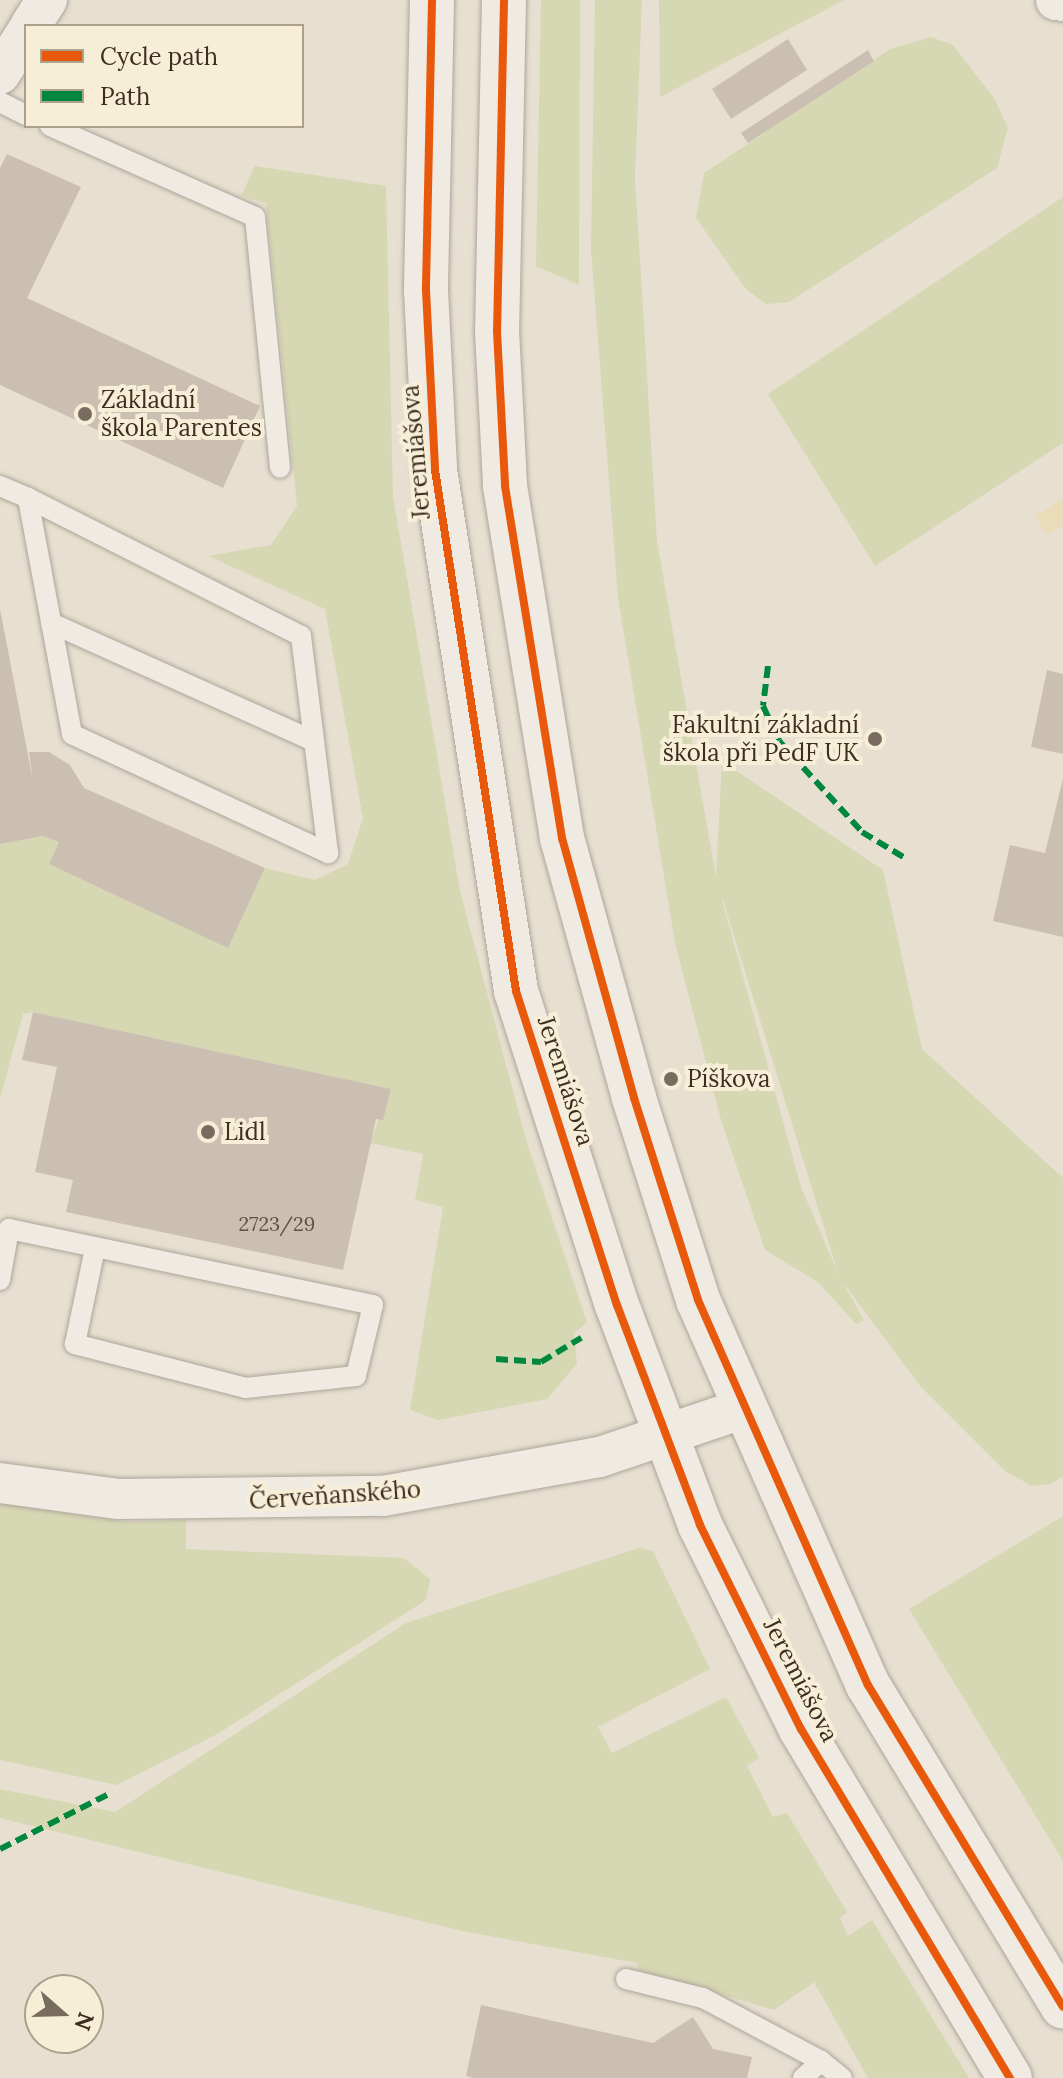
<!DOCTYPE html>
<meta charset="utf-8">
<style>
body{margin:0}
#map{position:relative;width:1063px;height:2078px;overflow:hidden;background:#e7e0d1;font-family:Lora,serif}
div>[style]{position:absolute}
.green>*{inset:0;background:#d6d7b3}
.sand>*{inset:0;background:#eadcb9}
.building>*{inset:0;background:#cbbfb2}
.roads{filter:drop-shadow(0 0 2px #ada599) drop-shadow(0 0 2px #ada599)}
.lane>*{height:20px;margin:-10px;padding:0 10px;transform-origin:10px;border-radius:10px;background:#efebe3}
.street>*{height:40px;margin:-20px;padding:0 20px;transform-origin:20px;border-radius:20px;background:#efebe3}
.secondary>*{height:44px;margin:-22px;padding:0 22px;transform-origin:22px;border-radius:22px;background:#efebe3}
.quiet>*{height:6px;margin-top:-3px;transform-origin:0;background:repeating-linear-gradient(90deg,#00873e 0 12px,transparent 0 18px)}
.cycleway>*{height:8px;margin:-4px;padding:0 4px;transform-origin:4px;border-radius:4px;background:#e8590c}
.dots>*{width:22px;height:22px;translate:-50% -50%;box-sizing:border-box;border:4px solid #f7eed8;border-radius:50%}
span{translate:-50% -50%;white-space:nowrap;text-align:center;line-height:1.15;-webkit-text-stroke:8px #f7eed8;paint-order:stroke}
.number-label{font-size:20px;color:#605244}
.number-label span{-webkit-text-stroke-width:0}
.poi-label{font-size:24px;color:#3d2e20}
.left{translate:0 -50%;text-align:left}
.right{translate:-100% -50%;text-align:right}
.street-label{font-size:24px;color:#3d2e20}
.legend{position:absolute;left:24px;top:24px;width:280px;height:104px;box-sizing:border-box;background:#f7eed8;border:2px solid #ada18e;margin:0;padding:10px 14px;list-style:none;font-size:24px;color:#3d2e20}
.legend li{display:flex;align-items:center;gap:16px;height:40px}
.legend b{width:40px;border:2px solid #ada18e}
.north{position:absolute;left:24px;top:1974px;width:80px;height:80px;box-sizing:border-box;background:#f7eed8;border:2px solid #ada18e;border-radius:50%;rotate:110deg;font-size:22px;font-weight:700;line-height:32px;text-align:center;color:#3d2e20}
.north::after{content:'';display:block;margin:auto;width:28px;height:36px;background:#786c5e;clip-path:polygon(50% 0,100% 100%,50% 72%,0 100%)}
</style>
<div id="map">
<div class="green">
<i style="clip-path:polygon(541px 0,580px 0,579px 285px,536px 266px)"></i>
<i style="clip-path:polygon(evenodd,595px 0,642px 0,635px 177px,657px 541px,716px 877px,722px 761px,883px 870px,922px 1049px,1063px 1178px,1063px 1476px,1050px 1484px,1032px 1486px,1005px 1471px,920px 1386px,842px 1281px,864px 1320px,856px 1324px,818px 1282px,765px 1250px,721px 1120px,675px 943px,618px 597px,591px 250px,595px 0,722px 900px,723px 900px,838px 1273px,801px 1187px,722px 900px)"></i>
<i style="clip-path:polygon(659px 0,844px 0,660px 97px)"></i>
<i style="clip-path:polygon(931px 37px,953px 45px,994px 98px,1008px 128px,997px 168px,789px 302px,766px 304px,746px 289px,696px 218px,704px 173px,890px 49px)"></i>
<i style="clip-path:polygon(255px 166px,386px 186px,393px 496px,460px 891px,526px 1140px,587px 1323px,574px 1333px,577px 1364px,547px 1399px,438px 1420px,410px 1410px,443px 1207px,415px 1200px,423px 1154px,370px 1143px,390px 1089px,33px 1012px,23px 1014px,0 1099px,0 844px,43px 836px,59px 842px,49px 864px,228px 947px,265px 868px,315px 880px,348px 864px,363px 818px,325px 609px,208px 556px,271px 545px,297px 506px,266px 203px,241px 196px)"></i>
<i style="clip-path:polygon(1063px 197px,1063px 443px,875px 566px,768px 394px)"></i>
<i style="clip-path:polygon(0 1503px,126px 1522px,186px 1520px,186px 1549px,404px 1558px,430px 1579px,426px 1600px,219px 1733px,117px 1785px,0 1760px)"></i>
<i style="clip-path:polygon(1063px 1516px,1063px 1861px,909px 1609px)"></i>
<i style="clip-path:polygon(639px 1548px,653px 1551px,710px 1669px,598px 1727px,612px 1753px,726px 1697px,759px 1758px,747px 1766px,773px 1817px,787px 1813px,847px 1912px,840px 1918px,848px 1936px,872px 1920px,969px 2078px,868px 2078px,814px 1982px,774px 2010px,638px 1970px,637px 1963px,462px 1931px,0 1818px,0 1789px,115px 1812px,406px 1623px)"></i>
</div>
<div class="sand">
<i style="clip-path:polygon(1063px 499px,1063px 525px,1047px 535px,1035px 516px)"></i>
</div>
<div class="building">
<i style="clip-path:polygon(788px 39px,807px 70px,731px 119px,712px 89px)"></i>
<i style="clip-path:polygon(868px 50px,874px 61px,748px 143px,741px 133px)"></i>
<i style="clip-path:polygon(7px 154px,81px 187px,27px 298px,260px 406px,223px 488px,0 385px,0 168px)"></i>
<i style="clip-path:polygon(0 609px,33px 781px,29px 752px,49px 752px,70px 765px,84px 788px,265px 868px,228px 948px,49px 864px,59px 842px,43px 836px,0 844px)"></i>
<i style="clip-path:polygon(1047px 670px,1063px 674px,1063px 754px,1031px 747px)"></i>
<i style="clip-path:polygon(1063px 778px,1063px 937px,993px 921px,1010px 845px,1045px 853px)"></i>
<i style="clip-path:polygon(33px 1012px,391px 1089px,383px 1120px,376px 1119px,343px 1270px,66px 1212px,73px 1180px,35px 1172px,57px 1067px,22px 1060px)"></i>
<i style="clip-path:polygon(481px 2005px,653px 2043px,693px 2017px,713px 2049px,752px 2057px,747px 2078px,473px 2078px,466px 2076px)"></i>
</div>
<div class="roads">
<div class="lane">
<i style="left:0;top:102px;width:29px;rotate:27deg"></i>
<i style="left:50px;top:126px;width:224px;rotate:23.9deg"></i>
<i style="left:255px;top:217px;width:252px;rotate:84.3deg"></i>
<i style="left:0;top:486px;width:30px;rotate:23deg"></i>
<i style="left:28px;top:498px;width:306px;rotate:26.8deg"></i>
<i style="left:301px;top:636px;width:219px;rotate:82.9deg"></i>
<i style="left:328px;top:853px;width:282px;rotate:-155.1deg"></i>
<i style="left:72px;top:734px;width:240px;rotate:-100.6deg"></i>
<i style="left:51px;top:623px;width:288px;rotate:24.2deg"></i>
<i style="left:0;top:1280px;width:52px;rotate:-80deg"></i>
<i style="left:9px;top:1229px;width:372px;rotate:11.8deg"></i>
<i style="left:373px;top:1305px;width:73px;rotate:103.5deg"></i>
<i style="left:356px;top:1376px;width:111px;rotate:173.8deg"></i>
<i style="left:246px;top:1388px;width:177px;rotate:-165.6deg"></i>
<i style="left:75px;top:1344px;width:98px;rotate:-78.2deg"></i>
<i style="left:626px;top:1979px;width:79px;rotate:13.9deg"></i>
<i style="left:703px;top:1998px;width:134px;rotate:28.1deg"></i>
<i style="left:803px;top:2078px;width:25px;rotate:-43deg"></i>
<i style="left:821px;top:2061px;width:27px;rotate:39deg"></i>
</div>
<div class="street">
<i style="left:1056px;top:0;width:7px;rotate:8deg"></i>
<i style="left:30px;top:26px;width:31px;rotate:-57deg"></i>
<i style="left:0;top:74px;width:49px;rotate:-57.6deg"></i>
<i style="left:0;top:1483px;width:120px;rotate:7.7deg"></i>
<i style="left:119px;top:1499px;width:264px;rotate:-0.7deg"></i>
<i style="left:383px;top:1496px;width:220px;rotate:-10.2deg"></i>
<i style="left:600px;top:1457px;width:150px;rotate:-18.7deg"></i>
</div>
<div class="secondary">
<i style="left:432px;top:0;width:290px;rotate:91.2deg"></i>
<i style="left:426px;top:290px;width:180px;rotate:87.1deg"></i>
<i style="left:435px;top:470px;width:527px;rotate:81.16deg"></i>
<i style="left:516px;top:991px;width:330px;rotate:72.2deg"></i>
<i style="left:617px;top:1305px;width:235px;rotate:69.3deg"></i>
<i style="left:700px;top:1525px;width:228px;rotate:63.7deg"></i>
<i style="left:801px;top:1729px;width:407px;rotate:59.1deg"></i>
<i style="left:504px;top:0;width:331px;rotate:91.2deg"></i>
<i style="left:497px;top:331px;width:155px;rotate:87deg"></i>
<i style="left:505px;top:486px;width:357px;rotate:80.8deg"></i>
<i style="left:562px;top:838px;width:270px;rotate:74.5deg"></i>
<i style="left:634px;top:1098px;width:212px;rotate:72.4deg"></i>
<i style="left:698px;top:1300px;width:421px;rotate:66.2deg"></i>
<i style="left:868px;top:1685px;width:376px;rotate:58.8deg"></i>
</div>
</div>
<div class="quiet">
<i style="left:768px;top:666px;width:40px;rotate:97.1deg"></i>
<i style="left:763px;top:706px;width:38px;rotate:65deg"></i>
<i style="left:779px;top:741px;width:123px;rotate:47.6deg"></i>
<i style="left:862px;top:832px;width:50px;rotate:31.2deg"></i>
<i style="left:496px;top:1359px;width:45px;rotate:3.8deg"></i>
<i style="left:541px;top:1362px;width:47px;rotate:-31deg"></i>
<i style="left:0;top:1849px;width:120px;rotate:-26.8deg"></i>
</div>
<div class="cycleway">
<i style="left:432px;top:0;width:290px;rotate:91.2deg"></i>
<i style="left:426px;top:290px;width:180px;rotate:87.1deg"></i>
<i style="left:435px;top:470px;width:527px;rotate:81.16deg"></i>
<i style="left:516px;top:991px;width:330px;rotate:72.2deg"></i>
<i style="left:617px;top:1305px;width:235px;rotate:69.3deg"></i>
<i style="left:700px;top:1525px;width:228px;rotate:63.7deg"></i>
<i style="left:801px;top:1729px;width:407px;rotate:59.1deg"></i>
<i style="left:504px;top:0;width:331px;rotate:91.2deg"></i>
<i style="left:497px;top:331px;width:155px;rotate:87deg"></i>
<i style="left:505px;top:486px;width:357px;rotate:80.8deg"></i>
<i style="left:562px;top:838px;width:270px;rotate:74.5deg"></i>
<i style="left:634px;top:1098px;width:212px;rotate:72.4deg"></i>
<i style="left:698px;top:1300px;width:421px;rotate:66.2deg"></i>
<i style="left:868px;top:1685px;width:376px;rotate:58.8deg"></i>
</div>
<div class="dots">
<i style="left:85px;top:414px;background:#786c5e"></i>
<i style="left:875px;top:739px;background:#786c5e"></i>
<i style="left:671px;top:1079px;background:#786c5e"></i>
<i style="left:208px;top:1132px;background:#786c5e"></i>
</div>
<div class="number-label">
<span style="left:277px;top:1223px">2723/29</span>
</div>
<div class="poi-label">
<span class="left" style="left:101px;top:414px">Základní<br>škola Parentes</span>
<span class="right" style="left:859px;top:739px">Fakultní základní<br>škola při PedF UK</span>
<span class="left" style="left:687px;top:1079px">Píškova</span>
<span class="left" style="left:224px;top:1132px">Lidl</span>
</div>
<div class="street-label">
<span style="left:416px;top:452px;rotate:-95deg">Jeremiášova</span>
<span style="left:566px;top:1081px;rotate:72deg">Jeremiášova</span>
<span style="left:335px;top:1495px;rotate:-4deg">Červeňanského</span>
<span style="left:801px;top:1680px;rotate:63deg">Jeremiášova</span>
</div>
<ul class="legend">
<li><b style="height:10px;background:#e8590c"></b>Cycle path</li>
<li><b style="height:10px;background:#00873e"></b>Path</li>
</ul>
<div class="north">N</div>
</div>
